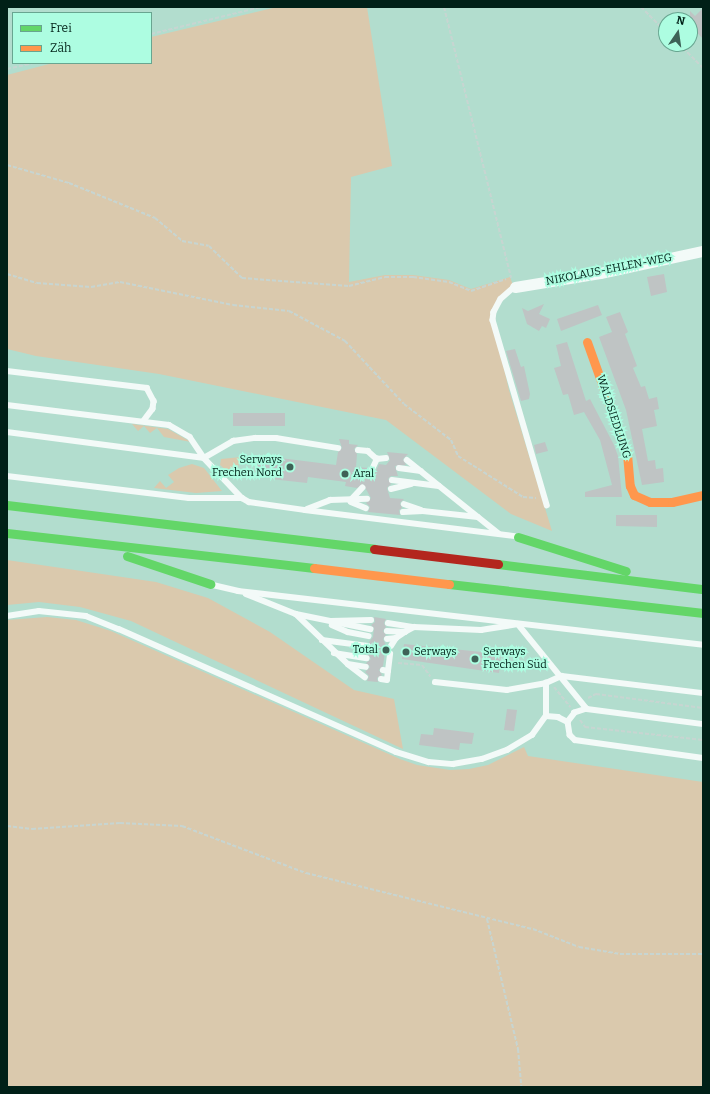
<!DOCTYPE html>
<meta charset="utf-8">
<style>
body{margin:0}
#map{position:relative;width:710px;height:1094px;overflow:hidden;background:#b2ddce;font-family:Bitter,serif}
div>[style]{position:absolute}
.green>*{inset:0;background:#dac9ad}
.building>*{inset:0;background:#bfc4c4}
.path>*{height:2px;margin-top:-1px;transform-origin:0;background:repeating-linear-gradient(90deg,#c7d5d1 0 4px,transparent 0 6px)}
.lane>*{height:5.5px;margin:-2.75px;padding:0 2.75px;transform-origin:2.75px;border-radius:2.75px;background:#f3faf8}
.street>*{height:11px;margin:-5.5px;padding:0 5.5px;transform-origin:5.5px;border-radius:5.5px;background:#f3faf8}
.fast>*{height:9px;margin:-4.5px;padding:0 4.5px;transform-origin:4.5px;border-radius:4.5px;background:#63d668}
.slow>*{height:9px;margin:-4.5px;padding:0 4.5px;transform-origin:4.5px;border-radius:4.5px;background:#ff974d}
.jam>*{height:9px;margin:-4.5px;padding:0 4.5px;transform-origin:4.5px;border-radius:4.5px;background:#b3261e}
.dots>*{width:11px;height:11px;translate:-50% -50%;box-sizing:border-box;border:2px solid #adfde1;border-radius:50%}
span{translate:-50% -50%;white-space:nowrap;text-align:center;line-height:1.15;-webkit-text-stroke:3.5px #adfde1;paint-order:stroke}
.street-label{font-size:11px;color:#002017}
.poi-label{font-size:11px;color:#002017}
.right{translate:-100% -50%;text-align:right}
.left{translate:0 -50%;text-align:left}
.frame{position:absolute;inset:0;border:8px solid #002017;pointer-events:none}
.legend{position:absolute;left:12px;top:12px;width:140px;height:52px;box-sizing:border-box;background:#adfde1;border:1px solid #68a590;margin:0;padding:5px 7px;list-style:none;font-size:12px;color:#002017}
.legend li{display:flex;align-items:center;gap:8px;height:20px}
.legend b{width:20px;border:1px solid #68a590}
.north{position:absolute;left:658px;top:12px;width:40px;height:40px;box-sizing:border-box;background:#adfde1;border:1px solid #68a590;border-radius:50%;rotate:13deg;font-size:11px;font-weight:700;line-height:16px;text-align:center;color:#002017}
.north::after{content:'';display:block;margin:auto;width:14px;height:18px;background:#3e6257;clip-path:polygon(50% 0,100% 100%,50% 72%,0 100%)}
</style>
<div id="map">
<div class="green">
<i style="clip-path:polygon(277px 7px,367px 7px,392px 166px,351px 177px,349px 282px,385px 275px,413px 275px,449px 280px,471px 289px,510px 277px,514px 288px,498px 300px,492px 317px,509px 390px,552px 531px,511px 514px,386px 420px,159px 374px,36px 356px,7px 349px,7px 75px,53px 63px,151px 63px,151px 37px)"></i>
<i style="clip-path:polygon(132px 424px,168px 429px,191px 442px,164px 437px,157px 428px,150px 433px,144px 426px,138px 431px)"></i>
<i style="clip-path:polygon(241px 457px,236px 474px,229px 473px,220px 465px,221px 459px)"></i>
<i style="clip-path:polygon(192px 464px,204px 468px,222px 491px,196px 493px,154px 488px,160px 481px,166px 488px,174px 482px,168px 475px,179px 468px)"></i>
<i style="clip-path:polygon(7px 560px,156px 582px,208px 598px,270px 632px,354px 690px,394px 699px,403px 749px,131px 621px,80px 607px,39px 602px,7px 605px)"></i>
<i style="clip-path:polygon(47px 617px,76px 620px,111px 631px,400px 759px,417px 765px,450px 770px,469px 769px,488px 765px,524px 747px,528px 756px,703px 782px,703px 1087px,7px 1087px,7px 620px)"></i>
</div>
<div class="building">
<i style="clip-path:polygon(703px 8px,703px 39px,690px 25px,690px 11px,695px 16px)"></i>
<i style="clip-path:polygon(664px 274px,667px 292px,651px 296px,647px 277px)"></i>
<i style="clip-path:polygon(544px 304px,539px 314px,550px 319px,546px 328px,542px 326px,539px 331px,527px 324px,522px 308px,528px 311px)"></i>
<i style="clip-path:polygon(598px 305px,602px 315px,561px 331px,557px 319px)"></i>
<i style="clip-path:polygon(620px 312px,628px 332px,625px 334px,637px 366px,633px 368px,641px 387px,645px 386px,649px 399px,657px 397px,659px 409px,654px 410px,657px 426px,642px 429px,648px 461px,655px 460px,656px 469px,663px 468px,664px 482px,642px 485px,626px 410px,599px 337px,612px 332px,606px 317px)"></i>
<i style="clip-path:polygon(567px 342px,586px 401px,590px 399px,614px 445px,618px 456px,622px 497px,585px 497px,585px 492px,612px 485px,600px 440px,584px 412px,574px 415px,568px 394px,563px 395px,554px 368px,561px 366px,556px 345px)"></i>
<i style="clip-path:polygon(515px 349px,521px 367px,524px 366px,530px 394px,529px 399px,521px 401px,506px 351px)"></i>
<i style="clip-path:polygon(233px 413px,285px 413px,285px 426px,233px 426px)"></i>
<i style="clip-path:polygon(339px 439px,349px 440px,349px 444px,358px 445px,354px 449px,357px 454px,356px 467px,368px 468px,365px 476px,368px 480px,373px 478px,379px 464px,386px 465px,390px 460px,387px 452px,408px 454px,403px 459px,406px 465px,395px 466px,398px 476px,391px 476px,388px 479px,391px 484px,387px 488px,390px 498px,404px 499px,400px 503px,402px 508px,399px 510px,400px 515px,368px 512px,370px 507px,366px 503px,371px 498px,363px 484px,357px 488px,345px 486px,346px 482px,308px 477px,307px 483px,271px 479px,271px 475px,254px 471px,256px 455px,336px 465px,338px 452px,342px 448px)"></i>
<i style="clip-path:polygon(545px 442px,548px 451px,536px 454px,534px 445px)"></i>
<i style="clip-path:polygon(616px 515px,657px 515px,657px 527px,616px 526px)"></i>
<i style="clip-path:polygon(374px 617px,386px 619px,384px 623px,386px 627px,383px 631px,386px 635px,383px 639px,386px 645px,383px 666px,379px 670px,382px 675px,377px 678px,378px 682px,367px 681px,369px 676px,365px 672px,370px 667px,366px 663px,371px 659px,367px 654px,372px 647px,369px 642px,373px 637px,374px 628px,371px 625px,375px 622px)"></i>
<i style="clip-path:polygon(404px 644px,501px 654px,499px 673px,402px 659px)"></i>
<i style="clip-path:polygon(507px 709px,517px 710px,514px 731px,504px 730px)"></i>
<i style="clip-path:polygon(434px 728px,474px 733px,472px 744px,460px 743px,459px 750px,419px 745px,421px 734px,433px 735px)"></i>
</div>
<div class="path">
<i style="left:444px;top:7px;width:279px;rotate:76.1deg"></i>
<i style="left:641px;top:7px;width:35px;rotate:45deg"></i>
<i style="left:151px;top:34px;width:113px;rotate:-13.8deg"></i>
<i style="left:679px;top:44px;width:34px;rotate:45deg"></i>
<i style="left:7px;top:69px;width:26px;rotate:-13deg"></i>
<i style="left:7px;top:165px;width:65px;rotate:16.2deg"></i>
<i style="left:69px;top:183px;width:93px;rotate:22.1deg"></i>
<i style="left:155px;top:218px;width:35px;rotate:40deg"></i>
<i style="left:182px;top:241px;width:27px;rotate:10deg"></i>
<i style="left:209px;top:246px;width:46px;rotate:44.1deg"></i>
<i style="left:242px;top:278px;width:107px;rotate:4.3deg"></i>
<i style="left:349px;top:286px;width:37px;rotate:-14deg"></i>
<i style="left:385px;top:277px;width:28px"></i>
<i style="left:413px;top:277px;width:36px;rotate:8deg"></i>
<i style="left:449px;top:282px;width:24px;rotate:22deg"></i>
<i style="left:471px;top:291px;width:37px;rotate:-19deg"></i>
<i style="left:7px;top:274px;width:31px;rotate:17deg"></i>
<i style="left:37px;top:283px;width:54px;rotate:4.2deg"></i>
<i style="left:91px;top:287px;width:29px;rotate:-10deg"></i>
<i style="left:120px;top:282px;width:115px;rotate:11.5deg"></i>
<i style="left:233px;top:305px;width:56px;rotate:6.1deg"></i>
<i style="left:289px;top:311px;width:64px;rotate:28.2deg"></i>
<i style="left:345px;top:341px;width:86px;rotate:46.9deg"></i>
<i style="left:404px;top:404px;width:59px;rotate:37.5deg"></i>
<i style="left:451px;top:440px;width:17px;rotate:66deg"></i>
<i style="left:458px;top:456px;width:77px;rotate:32.2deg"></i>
<i style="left:523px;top:497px;width:13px;rotate:4deg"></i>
<i style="left:398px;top:663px;width:24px;rotate:5deg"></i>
<i style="left:422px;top:665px;width:14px;rotate:54deg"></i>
<i style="left:554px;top:687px;width:26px;rotate:51deg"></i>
<i style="left:588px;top:698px;width:9px;rotate:-27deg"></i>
<i style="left:596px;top:694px;width:108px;rotate:7.5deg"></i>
<i style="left:580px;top:720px;width:9px;rotate:54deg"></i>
<i style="left:585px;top:727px;width:119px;rotate:6.3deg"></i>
<i style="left:7px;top:826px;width:25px;rotate:7deg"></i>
<i style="left:32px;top:829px;width:88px;rotate:-3.9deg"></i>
<i style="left:120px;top:823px;width:62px;rotate:2.8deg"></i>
<i style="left:182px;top:826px;width:133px;rotate:20.8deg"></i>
<i style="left:306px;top:873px;width:234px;rotate:13.9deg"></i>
<i style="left:533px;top:929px;width:49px;rotate:21.4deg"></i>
<i style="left:579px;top:947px;width:42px;rotate:9.7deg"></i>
<i style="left:620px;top:954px;width:83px"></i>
<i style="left:487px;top:919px;width:134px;rotate:76.6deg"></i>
<i style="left:518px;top:1049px;width:38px;rotate:85deg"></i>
</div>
<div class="lane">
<i style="left:515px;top:287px;width:18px;rotate:139deg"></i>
<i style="left:501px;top:299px;width:15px;rotate:118deg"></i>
<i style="left:494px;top:312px;width:8px;rotate:97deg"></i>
<i style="left:493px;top:320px;width:193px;rotate:73.7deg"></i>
<i style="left:7px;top:371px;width:141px;rotate:6.9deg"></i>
<i style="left:147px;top:388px;width:15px;rotate:62deg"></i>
<i style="left:154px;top:401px;width:8px;rotate:97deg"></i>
<i style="left:153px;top:409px;width:15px;rotate:127deg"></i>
<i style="left:7px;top:405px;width:163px;rotate:7deg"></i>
<i style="left:169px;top:425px;width:24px;rotate:30deg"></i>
<i style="left:190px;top:437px;width:25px;rotate:56deg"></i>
<i style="left:204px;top:458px;width:55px;rotate:46.5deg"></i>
<i style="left:7px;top:432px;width:199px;rotate:7.5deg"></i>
<i style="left:358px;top:450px;width:10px;rotate:6deg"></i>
<i style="left:368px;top:451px;width:12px;rotate:42deg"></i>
<i style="left:204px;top:458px;width:34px;rotate:-30deg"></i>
<i style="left:233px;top:441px;width:22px;rotate:-8deg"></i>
<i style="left:255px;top:438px;width:21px"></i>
<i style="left:276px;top:438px;width:63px;rotate:9.2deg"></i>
<i style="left:407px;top:460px;width:117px;rotate:38.7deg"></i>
<i style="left:399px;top:468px;width:22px;rotate:8deg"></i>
<i style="left:7px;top:476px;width:183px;rotate:6.9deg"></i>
<i style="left:189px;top:498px;width:53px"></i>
<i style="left:242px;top:498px;width:8px;rotate:30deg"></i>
<i style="left:249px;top:502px;width:57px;rotate:8.1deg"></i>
<i style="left:305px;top:510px;width:211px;rotate:7.1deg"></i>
<i style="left:369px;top:476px;width:19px;rotate:-65deg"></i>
<i style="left:377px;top:459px;width:9px;rotate:-6deg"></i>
<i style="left:392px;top:480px;width:47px;rotate:7.3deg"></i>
<i style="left:391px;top:489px;width:21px;rotate:-14deg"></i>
<i style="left:350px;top:501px;width:18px;rotate:-47deg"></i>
<i style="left:351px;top:502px;width:16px;rotate:22deg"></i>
<i style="left:404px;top:504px;width:18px;rotate:19deg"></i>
<i style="left:307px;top:509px;width:25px;rotate:-21deg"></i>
<i style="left:330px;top:500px;width:37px;rotate:-2deg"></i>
<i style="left:403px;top:512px;width:20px;rotate:-3deg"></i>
<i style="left:423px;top:511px;width:55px;rotate:6.2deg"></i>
<i style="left:213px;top:585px;width:26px;rotate:13deg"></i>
<i style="left:238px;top:591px;width:468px;rotate:6.6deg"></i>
<i style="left:246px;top:594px;width:54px;rotate:21.8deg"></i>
<i style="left:296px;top:614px;width:76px;rotate:11.5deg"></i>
<i style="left:296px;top:614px;width:72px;rotate:43.9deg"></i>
<i style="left:348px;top:664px;width:18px;rotate:9deg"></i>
<i style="left:7px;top:616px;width:32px;rotate:-9deg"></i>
<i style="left:39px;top:611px;width:47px;rotate:6.1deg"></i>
<i style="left:86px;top:616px;width:35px;rotate:22deg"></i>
<i style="left:119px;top:629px;width:303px;rotate:23.9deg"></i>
<i style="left:396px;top:752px;width:34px;rotate:17deg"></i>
<i style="left:429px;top:762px;width:24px;rotate:5deg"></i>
<i style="left:453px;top:764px;width:29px;rotate:-10deg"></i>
<i style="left:482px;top:759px;width:27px;rotate:-20deg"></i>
<i style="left:507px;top:750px;width:29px;rotate:-31deg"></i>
<i style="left:532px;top:735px;width:24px;rotate:-54deg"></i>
<i style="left:546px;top:716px;width:33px;rotate:-90deg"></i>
<i style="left:331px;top:621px;width:40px;rotate:-1.4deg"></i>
<i style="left:388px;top:623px;width:26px;rotate:9deg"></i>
<i style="left:332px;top:625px;width:17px;rotate:24deg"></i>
<i style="left:348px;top:632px;width:21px;rotate:11deg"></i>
<i style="left:387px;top:631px;width:18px;rotate:3deg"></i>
<i style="left:405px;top:632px;width:10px;rotate:-29deg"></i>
<i style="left:414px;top:627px;width:67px;rotate:2.6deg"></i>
<i style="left:481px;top:630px;width:37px;rotate:-9deg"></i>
<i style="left:518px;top:624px;width:109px;rotate:50.9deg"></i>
<i style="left:587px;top:709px;width:117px;rotate:7.4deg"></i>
<i style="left:387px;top:639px;width:9px;rotate:-6deg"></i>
<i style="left:322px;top:640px;width:46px;rotate:7.4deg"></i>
<i style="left:391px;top:646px;width:9px;rotate:-58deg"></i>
<i style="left:396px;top:638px;width:11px;rotate:-34deg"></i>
<i style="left:334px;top:653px;width:33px;rotate:9deg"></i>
<i style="left:349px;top:665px;width:20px;rotate:37deg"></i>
<i style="left:383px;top:670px;width:5px;rotate:11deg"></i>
<i style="left:388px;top:671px;width:17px;rotate:-83deg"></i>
<i style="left:381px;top:679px;width:6px;rotate:9deg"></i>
<i style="left:387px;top:680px;width:9px;rotate:-84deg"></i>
<i style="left:435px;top:682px;width:72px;rotate:6.3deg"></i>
<i style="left:507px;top:690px;width:40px;rotate:-10deg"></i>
<i style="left:546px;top:683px;width:17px;rotate:-24deg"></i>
<i style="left:562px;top:676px;width:142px;rotate:6.9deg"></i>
<i style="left:587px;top:709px;width:13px;rotate:162deg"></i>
<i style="left:575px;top:713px;width:11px;rotate:128deg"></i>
<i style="left:568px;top:722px;width:13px;rotate:81deg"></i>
<i style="left:570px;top:735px;width:7px;rotate:45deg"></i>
<i style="left:575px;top:740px;width:129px;rotate:8deg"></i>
<i style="left:546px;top:716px;width:12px;rotate:5deg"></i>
<i style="left:558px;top:717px;width:11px;rotate:27deg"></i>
</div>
<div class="street">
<i style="left:515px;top:287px;width:86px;rotate:-9.4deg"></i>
<i style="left:600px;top:273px;width:105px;rotate:-12.1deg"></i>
</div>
<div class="fast">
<i style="left:7px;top:505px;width:370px;rotate:6.8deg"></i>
<i style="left:7px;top:533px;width:309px;rotate:6.5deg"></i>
<i style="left:518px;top:537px;width:113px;rotate:17.5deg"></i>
<i style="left:127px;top:556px;width:88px;rotate:18.6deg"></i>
<i style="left:498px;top:564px;width:207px;rotate:7deg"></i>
<i style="left:449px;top:584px;width:256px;rotate:6.5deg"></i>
</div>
<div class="slow">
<i style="left:587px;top:342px;width:119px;rotate:70.3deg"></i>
<i style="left:627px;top:454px;width:32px;rotate:85deg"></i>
<i style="left:630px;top:486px;width:10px;rotate:66deg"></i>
<i style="left:634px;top:495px;width:17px;rotate:24deg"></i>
<i style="left:650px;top:502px;width:22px"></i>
<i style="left:672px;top:502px;width:32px;rotate:-13deg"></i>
<i style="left:314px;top:568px;width:136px;rotate:6.8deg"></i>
</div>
<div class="jam">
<i style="left:374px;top:549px;width:125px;rotate:6.9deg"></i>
</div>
<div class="dots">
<i style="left:290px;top:467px;background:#3e6257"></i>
<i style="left:345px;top:474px;background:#3e6257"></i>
<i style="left:386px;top:650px;background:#3e6257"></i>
<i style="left:406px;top:652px;background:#3e6257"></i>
<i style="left:475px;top:659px;background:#3e6257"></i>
</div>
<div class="street-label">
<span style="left:609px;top:270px;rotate:-11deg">NIKOLAUS-EHLEN-WEG</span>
<span style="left:613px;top:417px;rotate:72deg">WALDSIEDLUNG</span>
</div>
<div class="poi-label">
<span class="right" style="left:282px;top:467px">Serways<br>Frechen Nord</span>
<span class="left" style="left:353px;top:474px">Aral</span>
<span class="right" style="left:378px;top:650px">Total</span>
<span class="left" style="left:414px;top:652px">Serways</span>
<span class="left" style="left:483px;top:659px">Serways<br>Frechen Süd</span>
</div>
<div class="frame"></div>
<ul class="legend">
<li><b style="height:5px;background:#63d668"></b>Frei</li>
<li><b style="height:5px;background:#ff974d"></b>Zäh</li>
</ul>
<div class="north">N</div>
</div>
